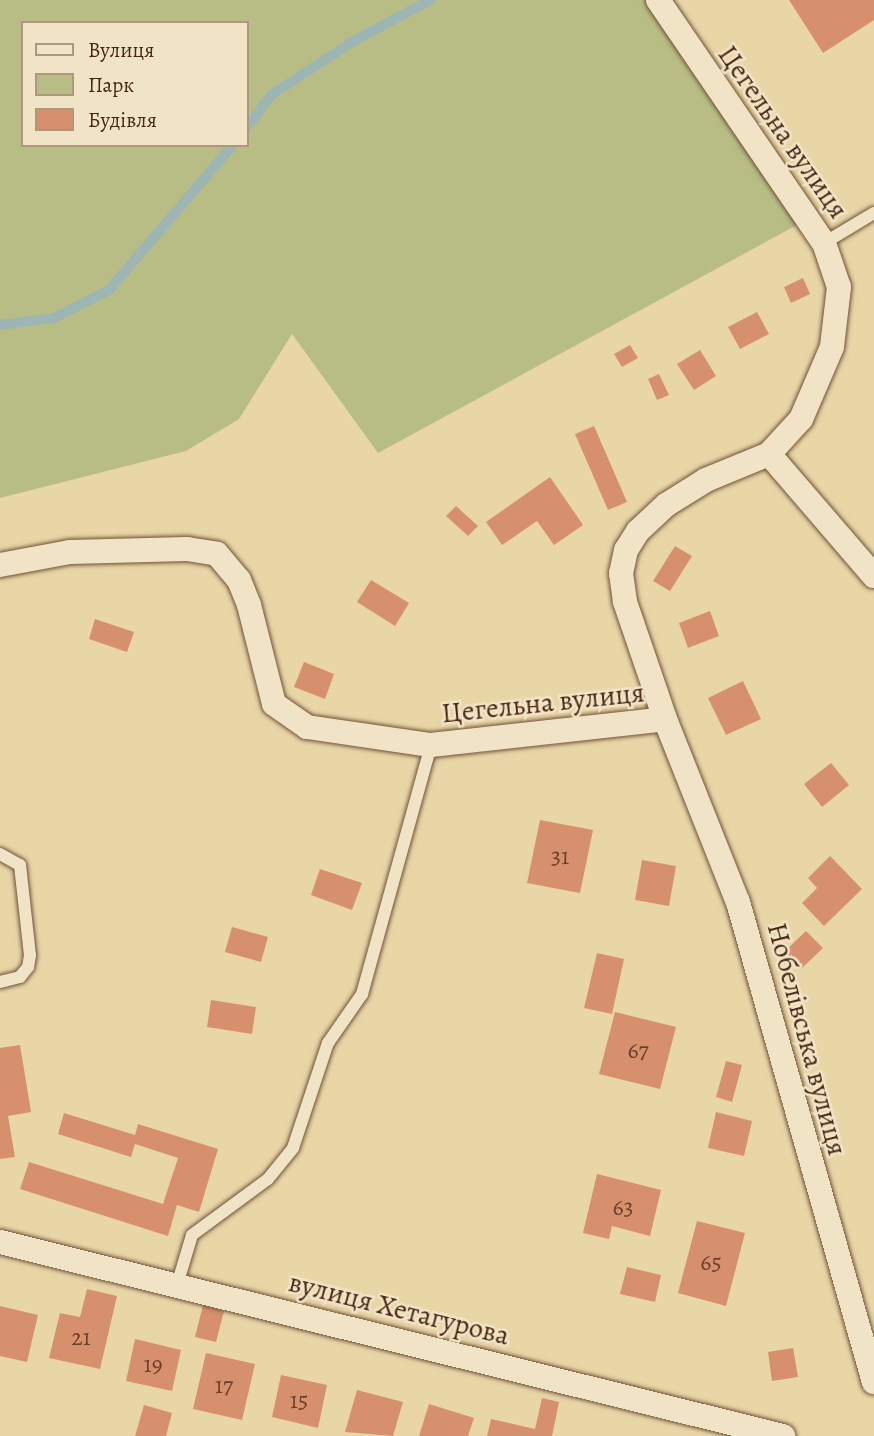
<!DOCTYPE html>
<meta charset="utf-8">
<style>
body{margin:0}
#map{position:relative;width:874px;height:1436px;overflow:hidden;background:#e9d6a7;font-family:Alegreya,serif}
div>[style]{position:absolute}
.green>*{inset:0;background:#b8bd86}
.stream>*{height:10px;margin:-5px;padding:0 5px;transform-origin:5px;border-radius:5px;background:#9db6b4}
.building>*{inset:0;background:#d7906e}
.roads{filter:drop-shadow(0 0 2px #705338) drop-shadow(0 0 2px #705338)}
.service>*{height:12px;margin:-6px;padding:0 6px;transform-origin:6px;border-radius:6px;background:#f1e4c6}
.minor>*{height:24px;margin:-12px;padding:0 12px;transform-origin:12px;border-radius:12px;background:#f1e4c6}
span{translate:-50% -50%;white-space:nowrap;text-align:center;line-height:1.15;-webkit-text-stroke:5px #f1e4c6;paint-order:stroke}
.number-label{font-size:24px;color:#6c412a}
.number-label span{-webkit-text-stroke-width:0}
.street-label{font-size:28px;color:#482713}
.legend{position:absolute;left:21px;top:21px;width:228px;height:126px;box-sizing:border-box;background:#f1e4c6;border:2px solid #ad987e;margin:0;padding:9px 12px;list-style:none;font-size:21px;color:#482713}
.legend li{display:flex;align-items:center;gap:14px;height:35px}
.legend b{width:35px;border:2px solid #ad987e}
</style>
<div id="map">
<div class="green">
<i style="clip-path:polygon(evenodd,0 0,673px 0,661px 8px,808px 219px,378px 453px,292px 334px,239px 419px,186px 451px,0 498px,0 0,23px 23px,247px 23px,247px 145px,23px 145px,23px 23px)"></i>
</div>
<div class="stream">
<i style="left:247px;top:127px;width:40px;rotate:-53deg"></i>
<i style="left:271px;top:95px;width:97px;rotate:-33.2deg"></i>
<i style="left:352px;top:42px;width:89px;rotate:-28.3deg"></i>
<i style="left:0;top:325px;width:54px;rotate:-7.4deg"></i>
<i style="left:54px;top:318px;width:62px;rotate:-27deg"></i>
<i style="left:109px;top:290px;width:191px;rotate:-49.5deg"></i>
</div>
<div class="building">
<i style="clip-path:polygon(789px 0,874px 0,874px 20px,823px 53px)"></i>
<i style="clip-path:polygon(803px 278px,810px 294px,791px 303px,784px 287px)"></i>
<i style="clip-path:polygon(757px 312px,769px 334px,740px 349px,728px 327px)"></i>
<i style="clip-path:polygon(630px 345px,638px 358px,622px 367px,614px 354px)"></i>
<i style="clip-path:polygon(700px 350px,716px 376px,694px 390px,677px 364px)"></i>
<i style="clip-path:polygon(659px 374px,669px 395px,657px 400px,648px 379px)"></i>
<i style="clip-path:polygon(594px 426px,627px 502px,608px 510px,575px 434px)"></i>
<i style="clip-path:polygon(550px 477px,583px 525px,554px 545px,537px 521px,502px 545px,486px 522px)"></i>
<i style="clip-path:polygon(456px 506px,478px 526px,468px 536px,446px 516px)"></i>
<i style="clip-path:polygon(675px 546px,692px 556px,670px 591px,653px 581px)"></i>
<i style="clip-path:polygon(371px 580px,409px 603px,395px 626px,357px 602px)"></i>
<i style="clip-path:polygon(710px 611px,719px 636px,688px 648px,679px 623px)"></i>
<i style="clip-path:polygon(95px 619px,134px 632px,127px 652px,89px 639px)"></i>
<i style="clip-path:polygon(304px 662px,334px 674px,325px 699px,294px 687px)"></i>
<i style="clip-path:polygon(743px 681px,761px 719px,726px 735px,708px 698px)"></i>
<i style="clip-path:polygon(831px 763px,849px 785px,822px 807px,804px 784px)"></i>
<i style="clip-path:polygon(540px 820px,593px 830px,580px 893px,527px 883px)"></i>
<i style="clip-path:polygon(830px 856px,862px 889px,824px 926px,802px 903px,817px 888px,808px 878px)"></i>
<i style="clip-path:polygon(642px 860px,676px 866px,669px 906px,635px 900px)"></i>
<i style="clip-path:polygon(320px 869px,362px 883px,352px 910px,311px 895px)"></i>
<i style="clip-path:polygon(232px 927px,268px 937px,261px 962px,225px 952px)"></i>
<i style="clip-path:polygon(806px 931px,823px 948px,801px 969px,784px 952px)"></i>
<i style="clip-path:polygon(597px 953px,624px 959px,612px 1014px,584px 1008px)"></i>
<i style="clip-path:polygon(211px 1000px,256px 1007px,252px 1034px,207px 1027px)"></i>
<i style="clip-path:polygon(615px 1012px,676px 1027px,660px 1089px,599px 1074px)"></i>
<i style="clip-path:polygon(20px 1045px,31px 1112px,8px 1116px,15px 1157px,0 1159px,0 1048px)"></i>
<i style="clip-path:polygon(726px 1061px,742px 1065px,732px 1102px,716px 1097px)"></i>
<i style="clip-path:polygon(716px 1112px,752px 1121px,744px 1156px,708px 1148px)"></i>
<i style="clip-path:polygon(64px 1113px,135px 1135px,138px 1124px,218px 1149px,199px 1212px,177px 1205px,168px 1236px,20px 1189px,29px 1162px,163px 1204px,178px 1158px,135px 1144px,131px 1157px,58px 1134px)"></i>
<i style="clip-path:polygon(597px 1174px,661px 1190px,650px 1236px,612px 1226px,609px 1239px,583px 1233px)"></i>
<i style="clip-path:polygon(697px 1221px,745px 1233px,726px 1306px,678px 1293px)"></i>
<i style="clip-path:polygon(627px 1267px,661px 1275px,655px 1302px,620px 1294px)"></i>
<i style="clip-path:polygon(87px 1289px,117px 1296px,100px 1369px,49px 1358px,60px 1313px,80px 1317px)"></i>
<i style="clip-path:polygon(203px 1305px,224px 1311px,216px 1342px,195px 1337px)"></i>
<i style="clip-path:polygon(0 1306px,38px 1315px,27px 1362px,0 1356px)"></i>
<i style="clip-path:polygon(135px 1339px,181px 1350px,172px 1391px,126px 1381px)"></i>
<i style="clip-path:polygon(793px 1348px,798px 1377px,772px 1381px,768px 1352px)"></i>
<i style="clip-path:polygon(206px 1353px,255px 1364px,242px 1420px,193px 1409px)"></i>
<i style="clip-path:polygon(281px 1375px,327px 1385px,318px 1428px,272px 1417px)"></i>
<i style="clip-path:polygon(357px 1390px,403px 1402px,393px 1436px,345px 1432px)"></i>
<i style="clip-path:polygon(542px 1398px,559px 1402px,552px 1436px,487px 1436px,491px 1419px,535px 1429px)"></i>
<i style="clip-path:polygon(429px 1404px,474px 1418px,468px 1436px,419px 1436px)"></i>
<i style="clip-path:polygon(144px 1405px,172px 1413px,166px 1436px,135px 1436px)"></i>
</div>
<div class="roads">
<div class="service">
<i style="left:824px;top:243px;width:58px;rotate:-31deg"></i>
<i style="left:0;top:854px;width:23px;rotate:29deg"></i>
<i style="left:20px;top:865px;width:91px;rotate:83.7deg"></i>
<i style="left:30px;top:955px;width:12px;rotate:99deg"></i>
<i style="left:28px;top:967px;width:13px;rotate:129deg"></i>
<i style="left:20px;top:977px;width:21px;rotate:166deg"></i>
<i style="left:177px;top:1285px;width:52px;rotate:-73.3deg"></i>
<i style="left:192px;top:1235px;width:94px;rotate:-36.4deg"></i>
<i style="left:268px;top:1179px;width:40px;rotate:-51deg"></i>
<i style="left:293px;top:1148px;width:111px;rotate:-71.6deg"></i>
<i style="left:328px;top:1043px;width:60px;rotate:-55.2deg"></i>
<i style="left:362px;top:994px;width:258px;rotate:-74.5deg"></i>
</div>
<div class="minor">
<i style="left:658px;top:0;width:294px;rotate:55.7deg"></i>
<i style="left:824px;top:243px;width:46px;rotate:71.2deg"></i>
<i style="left:839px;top:287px;width:60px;rotate:96.7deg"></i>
<i style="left:832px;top:347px;width:78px;rotate:113.3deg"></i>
<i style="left:801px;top:419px;width:47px;rotate:132.4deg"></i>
<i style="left:769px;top:454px;width:68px;rotate:157.6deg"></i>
<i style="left:706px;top:480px;width:47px;rotate:148deg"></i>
<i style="left:666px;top:505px;width:38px;rotate:137deg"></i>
<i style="left:638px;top:531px;width:22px;rotate:122deg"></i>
<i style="left:626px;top:550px;width:24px;rotate:102deg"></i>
<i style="left:621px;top:573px;width:29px;rotate:82deg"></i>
<i style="left:625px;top:602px;width:124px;rotate:71.1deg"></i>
<i style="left:665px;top:719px;width:197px;rotate:68.3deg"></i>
<i style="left:738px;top:902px;width:499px;rotate:74.2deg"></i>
<i style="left:769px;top:454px;width:161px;rotate:49.3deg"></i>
<i style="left:0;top:565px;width:71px;rotate:-10.5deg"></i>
<i style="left:70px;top:552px;width:117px;rotate:-1.5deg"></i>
<i style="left:187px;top:549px;width:30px;rotate:9deg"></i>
<i style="left:217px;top:554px;width:34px;rotate:50deg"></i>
<i style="left:239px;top:580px;width:27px;rotate:68deg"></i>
<i style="left:249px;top:605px;width:102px;rotate:75.8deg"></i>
<i style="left:274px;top:704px;width:40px;rotate:34.9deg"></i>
<i style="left:307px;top:727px;width:125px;rotate:8.3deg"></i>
<i style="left:431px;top:745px;width:235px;rotate:-6.3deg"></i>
<i style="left:0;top:1242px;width:807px;rotate:13.92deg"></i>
</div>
</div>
<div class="number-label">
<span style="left:560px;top:857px">31</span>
<span style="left:638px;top:1051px">67</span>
<span style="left:623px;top:1208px">63</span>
<span style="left:711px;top:1263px">65</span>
<span style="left:81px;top:1338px">21</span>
<span style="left:153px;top:1365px">19</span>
<span style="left:224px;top:1386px">17</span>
<span style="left:299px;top:1401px">15</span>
</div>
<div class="street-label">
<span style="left:783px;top:132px;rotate:55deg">Цегельна вулиця</span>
<span style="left:543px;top:703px;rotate:-6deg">Цегельна вулиця</span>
<span style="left:807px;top:1039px;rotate:75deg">Нобелівська вулиця</span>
<span style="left:399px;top:1309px;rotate:14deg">вулиця Хетагурова</span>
</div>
<ul class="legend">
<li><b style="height:9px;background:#f1e4c6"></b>Вулиця</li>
<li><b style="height:19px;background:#b8bd86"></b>Парк</li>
<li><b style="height:19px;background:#d7906e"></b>Будівля</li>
</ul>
</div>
